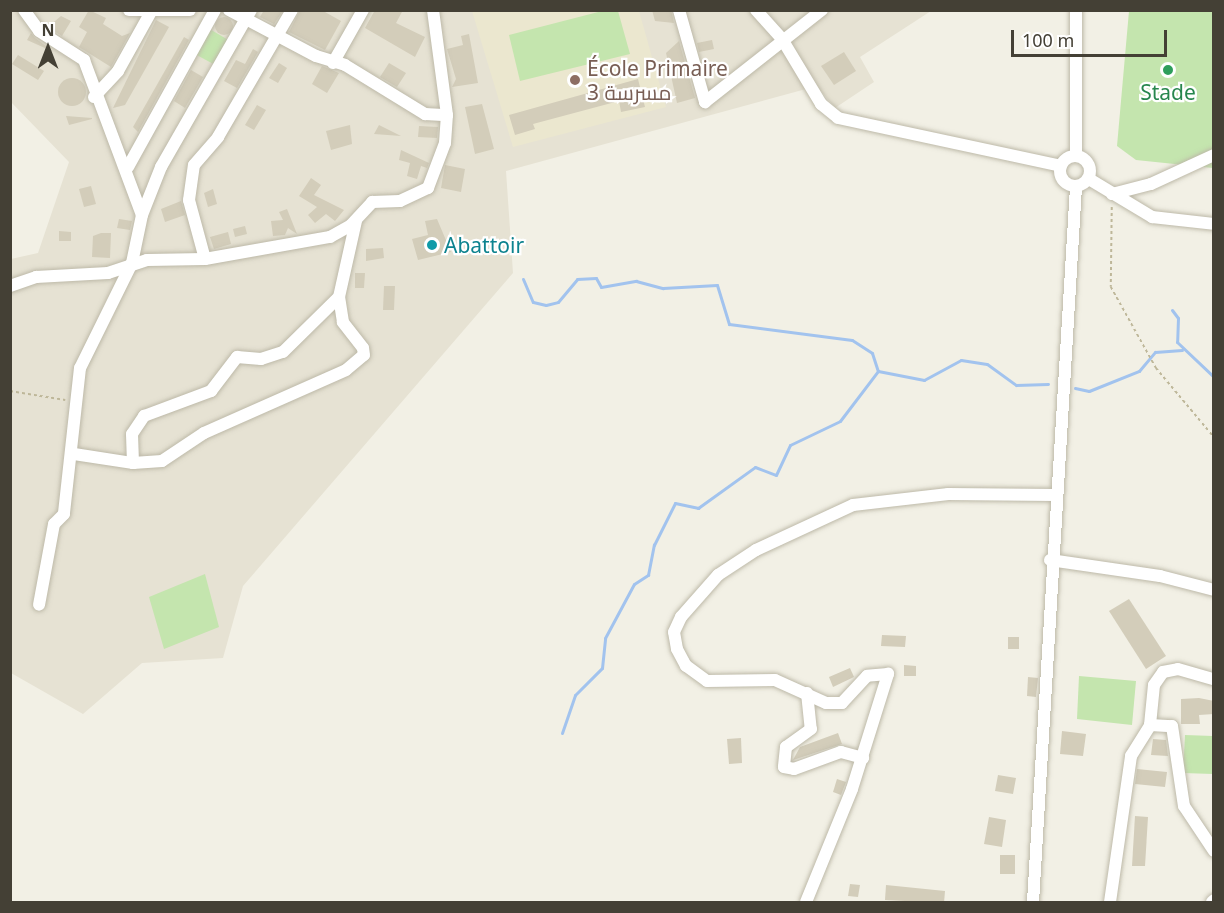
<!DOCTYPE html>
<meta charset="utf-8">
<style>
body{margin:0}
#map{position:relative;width:1224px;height:913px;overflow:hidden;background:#f2f0e5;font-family:"Noto Sans",Cairo,sans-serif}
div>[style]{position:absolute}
.residential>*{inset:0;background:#e6e2d3}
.education>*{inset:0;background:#ebe7cf}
.green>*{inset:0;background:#c4e5ae}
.stream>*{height:3px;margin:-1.5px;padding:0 1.5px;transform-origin:1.5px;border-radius:1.5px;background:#a2c3ee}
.building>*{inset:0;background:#d3cdba}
.round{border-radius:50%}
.path>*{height:1.5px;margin-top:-0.75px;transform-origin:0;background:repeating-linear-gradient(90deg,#beb799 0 3px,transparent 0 6px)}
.roads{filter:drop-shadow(0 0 2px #bdb9a8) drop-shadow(0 0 2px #bdb9a8)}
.minor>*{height:12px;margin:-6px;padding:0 6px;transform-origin:6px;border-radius:6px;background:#fff}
.minor>.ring{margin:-6px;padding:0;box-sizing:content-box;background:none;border:12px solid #fff;border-radius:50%}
.dots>*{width:16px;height:16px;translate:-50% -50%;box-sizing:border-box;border:3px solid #fff;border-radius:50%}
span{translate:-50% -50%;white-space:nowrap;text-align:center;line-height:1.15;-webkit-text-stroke:4.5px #fff;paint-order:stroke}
.education-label{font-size:21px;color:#785e54}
.left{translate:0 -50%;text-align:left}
.leisure-label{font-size:21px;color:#27864d}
.culture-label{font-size:21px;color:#0d838f}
.frame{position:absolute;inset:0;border:12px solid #444035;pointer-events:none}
.north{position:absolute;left:18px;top:18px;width:60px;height:60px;-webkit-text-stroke:4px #fff;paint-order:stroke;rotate:0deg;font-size:16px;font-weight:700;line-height:24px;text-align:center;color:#444035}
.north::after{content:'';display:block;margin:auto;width:21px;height:27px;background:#444035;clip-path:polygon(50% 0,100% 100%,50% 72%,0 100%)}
.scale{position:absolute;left:1011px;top:30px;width:156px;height:27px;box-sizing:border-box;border:3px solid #444035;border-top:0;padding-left:8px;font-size:18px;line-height:21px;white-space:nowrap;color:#444035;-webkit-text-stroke:4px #fff;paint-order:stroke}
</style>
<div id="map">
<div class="residential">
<i style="clip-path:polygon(11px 11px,931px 11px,860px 57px,874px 82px,835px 108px,817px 86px,506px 171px,513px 273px,243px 586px,223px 658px,142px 663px,83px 714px,11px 673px,11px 259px,38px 253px,69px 162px,11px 102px)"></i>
</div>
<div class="education">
<i style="clip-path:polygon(472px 11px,639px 11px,666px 107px,513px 147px)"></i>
</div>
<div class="green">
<i style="clip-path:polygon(606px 10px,618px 11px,630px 54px,520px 81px,509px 35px)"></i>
<i style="clip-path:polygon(1129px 11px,1213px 11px,1213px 168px,1136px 160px,1117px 146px)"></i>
<i style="clip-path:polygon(208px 28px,230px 41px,217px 66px,193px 53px)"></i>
<i style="clip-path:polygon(205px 574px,219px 627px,164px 649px,149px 597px)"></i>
<i style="clip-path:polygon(1079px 676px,1136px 681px,1132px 725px,1077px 719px)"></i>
<i style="clip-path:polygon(1185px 735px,1213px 736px,1213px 774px,1183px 773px)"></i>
</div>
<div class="stream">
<i style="left:523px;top:279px;width:25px;rotate:67deg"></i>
<i style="left:533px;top:302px;width:13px;rotate:13deg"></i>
<i style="left:546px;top:305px;width:12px;rotate:-14deg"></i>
<i style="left:558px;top:302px;width:30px;rotate:-50deg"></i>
<i style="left:577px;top:279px;width:19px;rotate:-3deg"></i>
<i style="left:596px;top:278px;width:10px;rotate:61deg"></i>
<i style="left:601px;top:287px;width:36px;rotate:-10deg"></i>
<i style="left:636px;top:281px;width:28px;rotate:15deg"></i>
<i style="left:663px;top:288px;width:54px;rotate:-3.2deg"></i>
<i style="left:717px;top:285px;width:41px;rotate:72.9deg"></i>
<i style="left:729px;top:324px;width:124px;rotate:7.4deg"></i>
<i style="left:852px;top:340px;width:24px;rotate:33deg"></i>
<i style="left:872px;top:353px;width:19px;rotate:72deg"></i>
<i style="left:1172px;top:310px;width:10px;rotate:53deg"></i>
<i style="left:1178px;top:318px;width:24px;rotate:92deg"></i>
<i style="left:1177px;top:342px;width:51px;rotate:43.4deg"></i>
<i style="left:1075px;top:388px;width:14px;rotate:12deg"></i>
<i style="left:1089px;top:391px;width:54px;rotate:-21.8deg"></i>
<i style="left:1139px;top:371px;width:25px;rotate:-50deg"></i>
<i style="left:1155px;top:352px;width:27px;rotate:-4deg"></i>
<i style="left:562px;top:733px;width:40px;rotate:-71.1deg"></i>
<i style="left:575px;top:695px;width:38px;rotate:-45deg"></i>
<i style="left:602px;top:668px;width:30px;rotate:-84deg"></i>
<i style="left:605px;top:638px;width:61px;rotate:-61.8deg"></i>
<i style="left:634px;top:584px;width:17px;rotate:-33deg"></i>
<i style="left:648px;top:575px;width:31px;rotate:-79deg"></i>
<i style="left:654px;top:545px;width:47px;rotate:-63.4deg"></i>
<i style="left:675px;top:503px;width:24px;rotate:12deg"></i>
<i style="left:698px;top:508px;width:70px;rotate:-35.7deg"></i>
<i style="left:755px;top:467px;width:22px;rotate:21deg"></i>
<i style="left:776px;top:475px;width:33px;rotate:-65deg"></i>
<i style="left:790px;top:445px;width:55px;rotate:-25.6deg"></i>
<i style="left:840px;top:421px;width:63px;rotate:-52.8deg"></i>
<i style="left:878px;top:371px;width:47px;rotate:11.1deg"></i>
<i style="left:924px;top:380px;width:42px;rotate:-28.4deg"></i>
<i style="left:961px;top:360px;width:26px;rotate:9deg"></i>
<i style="left:987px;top:364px;width:36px;rotate:36deg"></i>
<i style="left:1016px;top:385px;width:32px;rotate:-2deg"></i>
</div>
<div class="building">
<i style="clip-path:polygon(89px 10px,106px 18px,103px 24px,122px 36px,130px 33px,111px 67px,79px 47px,87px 32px,79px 27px)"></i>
<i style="clip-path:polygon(264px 10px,280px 10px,282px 12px,274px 24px,260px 17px)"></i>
<i style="clip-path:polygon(300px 10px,325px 12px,341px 21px,325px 50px,289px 32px)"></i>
<i style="clip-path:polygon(375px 10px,403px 10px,396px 23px,425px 37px,415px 57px,365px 28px)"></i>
<i style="clip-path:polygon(652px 10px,671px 10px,674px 23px,655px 21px)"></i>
<i style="clip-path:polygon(61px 16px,71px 21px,62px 36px,48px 27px)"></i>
<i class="round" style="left:215px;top:17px;width:18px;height:18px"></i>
<i style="clip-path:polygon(156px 20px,169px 27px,125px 105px,113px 108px)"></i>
<i style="clip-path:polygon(31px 33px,35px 38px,54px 52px,27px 40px)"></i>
<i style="clip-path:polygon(469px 34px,478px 83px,452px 87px,456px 79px,447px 49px,463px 45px,461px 36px)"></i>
<i style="clip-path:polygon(184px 37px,189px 40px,138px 132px,133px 127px)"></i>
<i style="clip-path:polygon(712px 40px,714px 49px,699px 52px,697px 43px)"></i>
<i style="clip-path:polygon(679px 41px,695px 98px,677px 103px,666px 53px)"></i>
<i style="clip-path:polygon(253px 49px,258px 52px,237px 88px,224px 81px,236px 60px,245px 64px)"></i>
<i style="clip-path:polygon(844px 52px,856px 71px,834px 85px,821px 66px)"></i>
<i style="clip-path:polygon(18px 55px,44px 71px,38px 80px,12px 64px)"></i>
<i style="clip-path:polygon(279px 63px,287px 68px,278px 83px,269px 78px)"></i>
<i style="clip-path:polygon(389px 63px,406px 73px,397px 87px,380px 77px)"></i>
<i style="clip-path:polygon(322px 66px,339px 73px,327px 93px,312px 84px)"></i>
<i style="clip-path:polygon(191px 70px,203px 77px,185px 108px,174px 101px)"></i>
<i class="round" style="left:58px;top:78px;width:28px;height:28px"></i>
<i style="clip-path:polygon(638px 79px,645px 107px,621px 112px,619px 101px,533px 124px,535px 129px,515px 135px,509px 115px)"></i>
<i style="clip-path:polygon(482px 104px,494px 149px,475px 154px,465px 107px)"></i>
<i style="clip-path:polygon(257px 105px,266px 110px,254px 130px,245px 125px)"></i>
<i style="clip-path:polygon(66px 116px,92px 118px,92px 119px,69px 125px)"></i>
<i style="clip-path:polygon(350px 125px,352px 144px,331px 150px,326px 131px)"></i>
<i style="clip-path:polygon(379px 125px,401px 136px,374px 134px)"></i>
<i style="clip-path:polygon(419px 126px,438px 127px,437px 138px,418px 137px)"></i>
<i style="clip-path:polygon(401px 150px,429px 163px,427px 168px,421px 166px,417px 179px,407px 176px,410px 163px,399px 160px)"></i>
<i style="clip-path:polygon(445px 165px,465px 169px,461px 192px,441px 188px)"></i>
<i style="clip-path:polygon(311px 178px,321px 185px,314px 195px,344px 210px,335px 221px,326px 214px,315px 223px,308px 215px,317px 207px,299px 196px)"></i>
<i style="clip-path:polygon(91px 186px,96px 204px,84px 207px,79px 189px)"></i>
<i style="clip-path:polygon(213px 189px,217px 204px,208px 207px,204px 193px)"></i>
<i style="clip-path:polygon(181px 201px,185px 215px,165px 222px,161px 209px)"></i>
<i style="clip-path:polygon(287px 209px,297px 234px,288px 228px,285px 235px,273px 236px,271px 221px,283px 220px,279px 212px)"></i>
<i style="clip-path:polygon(119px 219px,132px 221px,130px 230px,117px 228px)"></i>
<i style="clip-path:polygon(437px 219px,451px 252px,418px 260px,412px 239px,428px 235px,425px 221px)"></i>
<i style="clip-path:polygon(245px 226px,247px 234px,235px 237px,233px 229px)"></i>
<i style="clip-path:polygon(59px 231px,71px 232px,71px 241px,59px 241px)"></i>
<i style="clip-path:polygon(228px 232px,231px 244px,214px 249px,210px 237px)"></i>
<i style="clip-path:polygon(101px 233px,111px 233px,110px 258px,92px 257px,93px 236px)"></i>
<i style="clip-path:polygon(383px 248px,384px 258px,366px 261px,366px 249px)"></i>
<i style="clip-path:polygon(355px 273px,365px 273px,364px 288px,355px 288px)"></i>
<i style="clip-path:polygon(384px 286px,395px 286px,394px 310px,383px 310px)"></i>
<i style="clip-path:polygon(1129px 599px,1166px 656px,1146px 669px,1109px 611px)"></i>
<i style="clip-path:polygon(882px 635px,906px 636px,905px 647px,881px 646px)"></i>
<i style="clip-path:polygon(1008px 637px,1019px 637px,1019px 649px,1008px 649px)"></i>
<i style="clip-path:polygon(904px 665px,916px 666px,916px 676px,904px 676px)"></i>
<i style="clip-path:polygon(850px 668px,854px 677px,833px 687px,829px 677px)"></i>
<i style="clip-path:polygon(1028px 677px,1038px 678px,1036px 697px,1027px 696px)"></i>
<i style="clip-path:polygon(1199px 698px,1214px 701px,1214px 714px,1199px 715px,1200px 724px,1181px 724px,1181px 699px)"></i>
<i style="clip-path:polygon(1062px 731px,1086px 734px,1083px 756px,1060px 754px)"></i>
<i style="clip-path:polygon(838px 733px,842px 744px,793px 760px,800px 747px)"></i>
<i style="clip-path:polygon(741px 738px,742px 763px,729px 764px,727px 739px)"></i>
<i style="clip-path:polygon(1153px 739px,1166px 740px,1168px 756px,1151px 755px)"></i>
<i style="clip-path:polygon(1137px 769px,1167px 772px,1165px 787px,1135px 784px)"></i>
<i style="clip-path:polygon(998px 775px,1016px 778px,1013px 794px,995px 791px)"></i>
<i style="clip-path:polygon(837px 779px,846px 782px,841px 795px,833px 792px)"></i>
<i style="clip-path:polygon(1135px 816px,1148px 817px,1145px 866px,1132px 866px)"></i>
<i style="clip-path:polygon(989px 817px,1006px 820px,1002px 847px,984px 844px)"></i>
<i style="clip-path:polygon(1000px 855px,1015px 855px,1015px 874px,1000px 874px)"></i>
<i style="clip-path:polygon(850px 884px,860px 885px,858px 897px,848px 896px)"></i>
<i style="clip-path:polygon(886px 885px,945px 891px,944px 903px,885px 900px)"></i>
</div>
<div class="path">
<i style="left:1112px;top:207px;width:80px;rotate:90.7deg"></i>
<i style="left:1111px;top:287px;width:93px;rotate:60.9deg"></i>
<i style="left:1156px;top:368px;width:90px;rotate:50deg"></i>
<i style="left:10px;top:391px;width:56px;rotate:9.3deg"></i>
</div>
<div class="roads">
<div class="minor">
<i style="left:24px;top:10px;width:26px;rotate:54deg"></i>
<i style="left:39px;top:31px;width:54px;rotate:32.8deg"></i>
<i style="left:84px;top:60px;width:165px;rotate:69.5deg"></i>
<i style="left:142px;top:215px;width:49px;rotate:101.8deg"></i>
<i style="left:132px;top:263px;width:117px;rotate:116.3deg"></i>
<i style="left:80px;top:368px;width:147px;rotate:96.3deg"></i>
<i style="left:64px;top:514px;width:14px;rotate:135deg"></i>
<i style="left:54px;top:524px;width:82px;rotate:100.5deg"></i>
<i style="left:129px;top:10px;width:61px"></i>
<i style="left:229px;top:10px;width:98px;rotate:27.9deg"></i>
<i style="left:316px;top:56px;width:30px;rotate:17deg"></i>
<i style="left:345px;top:65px;width:94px;rotate:31.5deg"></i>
<i style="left:425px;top:114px;width:22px;rotate:3deg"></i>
<i style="left:679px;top:10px;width:96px;rotate:74.2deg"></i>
<i style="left:705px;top:102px;width:149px;rotate:-38.2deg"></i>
<i style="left:756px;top:10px;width:39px;rotate:48deg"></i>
<i style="left:782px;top:39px;width:76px;rotate:59deg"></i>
<i style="left:821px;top:104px;width:22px;rotate:39deg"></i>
<i style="left:838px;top:118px;width:228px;rotate:12.1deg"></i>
<i style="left:1076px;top:10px;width:146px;rotate:90deg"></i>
<i style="left:333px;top:63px;width:61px;rotate:-60.5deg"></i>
<i style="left:94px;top:97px;width:35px;rotate:-47deg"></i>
<i style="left:118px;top:71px;width:70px;rotate:-60.9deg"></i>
<i class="ring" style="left:1060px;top:156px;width:18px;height:18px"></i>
<i style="left:128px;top:167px;width:179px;rotate:-61deg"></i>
<i style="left:1089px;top:179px;width:74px;rotate:31.1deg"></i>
<i style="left:1152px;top:217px;width:62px;rotate:6.4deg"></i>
<i style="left:1112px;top:194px;width:40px;rotate:-14.4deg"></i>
<i style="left:1151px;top:184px;width:69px;rotate:-24.7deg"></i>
<i style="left:142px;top:215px;width:52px;rotate:-68.4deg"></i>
<i style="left:161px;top:167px;width:181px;rotate:-60.2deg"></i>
<i style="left:205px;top:259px;width:61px;rotate:-105.2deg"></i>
<i style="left:189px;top:200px;width:35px;rotate:-82deg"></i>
<i style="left:194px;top:165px;width:37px;rotate:-49deg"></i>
<i style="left:218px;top:137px;width:147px;rotate:-59.8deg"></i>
<i style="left:10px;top:286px;width:28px;rotate:-19deg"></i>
<i style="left:36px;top:277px;width:72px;rotate:-3.2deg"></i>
<i style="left:108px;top:273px;width:41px;rotate:-18.4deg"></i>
<i style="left:147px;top:260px;width:58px;rotate:-1deg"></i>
<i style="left:205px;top:259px;width:127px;rotate:-10deg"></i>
<i style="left:330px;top:237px;width:23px;rotate:-29deg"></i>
<i style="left:350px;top:226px;width:33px;rotate:-47deg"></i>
<i style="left:372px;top:202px;width:28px;rotate:-2deg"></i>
<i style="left:400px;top:201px;width:31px;rotate:-25deg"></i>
<i style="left:428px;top:188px;width:48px;rotate:-69.3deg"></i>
<i style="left:445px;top:143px;width:28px;rotate:-86deg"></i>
<i style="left:447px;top:115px;width:106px;rotate:-97.6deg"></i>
<i style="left:74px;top:454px;width:60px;rotate:8.7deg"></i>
<i style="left:133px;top:463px;width:29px;rotate:-92deg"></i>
<i style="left:132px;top:434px;width:22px;rotate:-56deg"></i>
<i style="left:144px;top:416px;width:72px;rotate:-20.5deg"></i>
<i style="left:211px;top:391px;width:43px;rotate:-52.6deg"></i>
<i style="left:237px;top:357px;width:24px;rotate:5deg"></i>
<i style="left:261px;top:359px;width:23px;rotate:-18deg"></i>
<i style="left:283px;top:352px;width:78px;rotate:-44.5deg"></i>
<i style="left:339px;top:297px;width:78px;rotate:-77.4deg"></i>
<i style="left:133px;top:463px;width:29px;rotate:-4deg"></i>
<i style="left:162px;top:461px;width:50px;rotate:-33.7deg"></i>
<i style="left:204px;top:433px;width:155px;rotate:-23.9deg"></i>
<i style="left:346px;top:370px;width:23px;rotate:-40deg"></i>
<i style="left:364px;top:355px;width:7px;rotate:-98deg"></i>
<i style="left:363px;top:348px;width:33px;rotate:-128deg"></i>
<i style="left:343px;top:322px;width:25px;rotate:-99deg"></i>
<i style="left:1050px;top:560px;width:111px;rotate:8.3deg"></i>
<i style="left:1160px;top:576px;width:56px;rotate:14.5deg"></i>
<i style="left:807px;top:693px;width:36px;rotate:84deg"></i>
<i style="left:811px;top:729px;width:31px;rotate:144deg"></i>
<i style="left:786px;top:747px;width:20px;rotate:96deg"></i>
<i style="left:784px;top:767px;width:10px;rotate:11deg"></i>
<i style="left:794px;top:769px;width:50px;rotate:-19.9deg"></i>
<i style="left:841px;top:752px;width:23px;rotate:15deg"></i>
<i style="left:1150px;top:725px;width:22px;rotate:3deg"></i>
<i style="left:1172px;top:726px;width:81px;rotate:81.5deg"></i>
<i style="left:1184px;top:806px;width:54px;rotate:56.3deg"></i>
<i style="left:806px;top:902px;width:122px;rotate:-67.8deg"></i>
<i style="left:852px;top:789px;width:121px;rotate:-72.6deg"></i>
<i style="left:888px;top:674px;width:21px;rotate:175deg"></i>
<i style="left:867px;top:676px;width:37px;rotate:133deg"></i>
<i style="left:842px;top:703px;width:16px;rotate:180deg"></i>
<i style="left:826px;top:703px;width:56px;rotate:-155.7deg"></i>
<i style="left:775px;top:680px;width:68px;rotate:179.2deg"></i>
<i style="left:707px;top:681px;width:26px;rotate:-144deg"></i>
<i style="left:686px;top:666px;width:19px;rotate:-118deg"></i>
<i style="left:677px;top:649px;width:17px;rotate:-100deg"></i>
<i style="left:674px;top:632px;width:17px;rotate:-65deg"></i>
<i style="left:681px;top:617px;width:56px;rotate:-48.6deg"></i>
<i style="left:718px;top:575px;width:45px;rotate:-33.3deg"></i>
<i style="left:756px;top:550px;width:107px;rotate:-24.9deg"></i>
<i style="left:853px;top:505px;width:96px;rotate:-6.6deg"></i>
<i style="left:948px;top:494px;width:107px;rotate:0.5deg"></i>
<i style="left:1033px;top:902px;width:717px;rotate:-86.56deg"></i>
<i style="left:1110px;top:902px;width:148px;rotate:-81.8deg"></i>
<i style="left:1131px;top:756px;width:36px;rotate:-58deg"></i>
<i style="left:1150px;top:725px;width:40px;rotate:-84.3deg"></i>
<i style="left:1154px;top:685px;width:16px;rotate:-55deg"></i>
<i style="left:1163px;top:672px;width:15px;rotate:-11deg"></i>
<i style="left:1178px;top:669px;width:37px;rotate:16deg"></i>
<i style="left:1212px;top:902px;width:3px;rotate:-45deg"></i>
</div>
</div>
<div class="dots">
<i style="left:1168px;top:70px;background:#2e9e5b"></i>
<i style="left:575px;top:80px;background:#8d6e63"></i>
<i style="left:432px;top:245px;background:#0f9aa8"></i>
</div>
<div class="education-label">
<span class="left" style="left:587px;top:80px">École Primaire<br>3 مسرسة</span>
</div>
<div class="leisure-label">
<span style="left:1168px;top:92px">Stade</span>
</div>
<div class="culture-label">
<span class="left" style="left:444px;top:245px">Abattoir</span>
</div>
<div class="frame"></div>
<div class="north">N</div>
<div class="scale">100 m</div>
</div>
